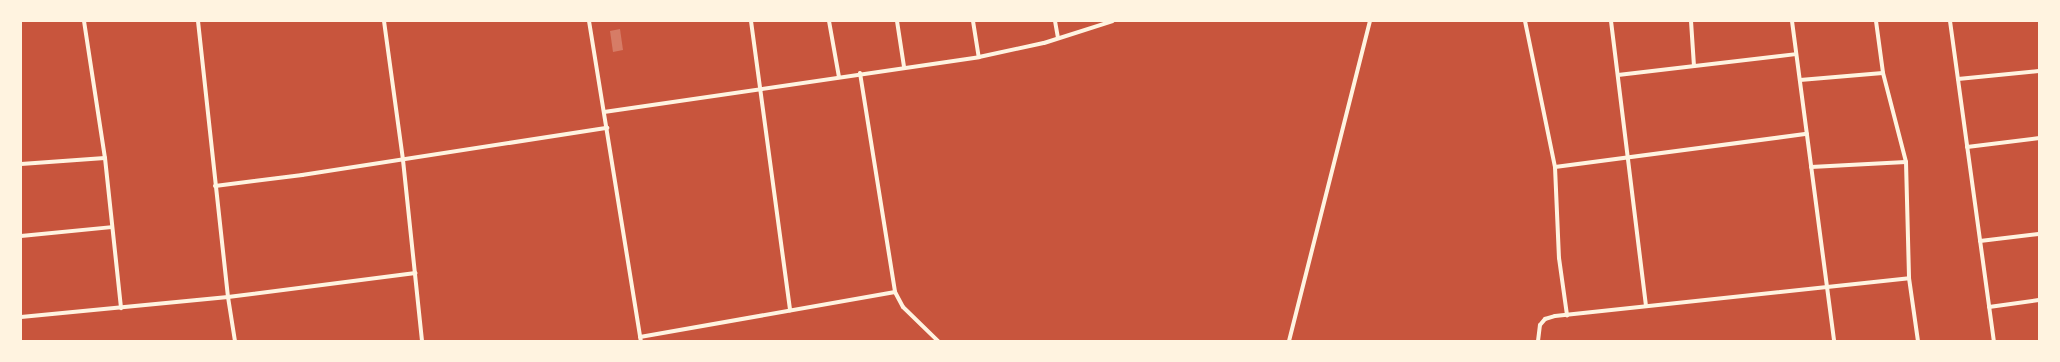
<!DOCTYPE html>
<style>
body{margin:0}
#map{position:relative;width:2060px;height:362px;overflow:hidden;background:#c8553d;font-family:Jost,sans-serif}
div>[style]{position:absolute}
.building>*{inset:0;background:#d67c66}
.minor>*{height:4px;margin:-2px;padding:0 2px;transform-origin:2px;border-radius:2px;background:#fff3e0}
span{translate:-50% -50%;white-space:nowrap;text-align:center;line-height:1.15;-webkit-text-stroke:3px #fff3e0;paint-order:stroke}
.frame{position:absolute;inset:0;border:22px solid #fff3e0;pointer-events:none}
</style>
<div id="map">
<div class="building">
<i style="clip-path:polygon(620px 29px,623px 50px,613px 52px,610px 31px)"></i>
</div>
<div class="minor">
<i style="left:84px;top:21px;width:139px;rotate:81.3deg"></i>
<i style="left:105px;top:158px;width:151px;rotate:83.9deg"></i>
<i style="left:198px;top:21px;width:278px;rotate:83.8deg"></i>
<i style="left:228px;top:297px;width:45px;rotate:81deg"></i>
<i style="left:384px;top:21px;width:140px;rotate:82.2deg"></i>
<i style="left:403px;top:160px;width:182px;rotate:84deg"></i>
<i style="left:589px;top:21px;width:324px;rotate:80.8deg"></i>
<i style="left:751px;top:21px;width:292px;rotate:82.3deg"></i>
<i style="left:829px;top:21px;width:57px;rotate:79.9deg"></i>
<i style="left:897px;top:21px;width:47px;rotate:81.3deg"></i>
<i style="left:973px;top:21px;width:36px;rotate:81deg"></i>
<i style="left:1055px;top:21px;width:17px;rotate:80deg"></i>
<i style="left:1525px;top:21px;width:149px;rotate:78.4deg"></i>
<i style="left:1555px;top:167px;width:91px;rotate:87.5deg"></i>
<i style="left:1559px;top:258px;width:58px;rotate:82deg"></i>
<i style="left:1611px;top:21px;width:287px;rotate:83deg"></i>
<i style="left:1691px;top:21px;width:45px;rotate:86.2deg"></i>
<i style="left:1792px;top:21px;width:323px;rotate:82.5deg"></i>
<i style="left:1876px;top:21px;width:52px;rotate:82.3deg"></i>
<i style="left:1883px;top:73px;width:92px;rotate:75.5deg"></i>
<i style="left:1906px;top:162px;width:116px;rotate:88.5deg"></i>
<i style="left:1909px;top:278px;width:64px;rotate:81.9deg"></i>
<i style="left:1950px;top:21px;width:323px;rotate:82.2deg"></i>
<i style="left:860px;top:73px;width:222px;rotate:80.9deg"></i>
<i style="left:895px;top:292px;width:17px;rotate:62deg"></i>
<i style="left:903px;top:307px;width:49px;rotate:44.2deg"></i>
<i style="left:1618px;top:75px;width:179px;rotate:-6.7deg"></i>
<i style="left:1958px;top:79px;width:81px;rotate:-5.6deg"></i>
<i style="left:1800px;top:80px;width:83px;rotate:-4.8deg"></i>
<i style="left:604px;top:112px;width:379px;rotate:-8.3deg"></i>
<i style="left:979px;top:57px;width:66px;rotate:-12.2deg"></i>
<i style="left:1044px;top:43px;width:72px;rotate:-17.7deg"></i>
<i style="left:1967px;top:147px;width:73px;rotate:-7.1deg"></i>
<i style="left:21px;top:164px;width:84px;rotate:-4.1deg"></i>
<i style="left:1555px;top:167px;width:254px;rotate:-7.5deg"></i>
<i style="left:1811px;top:167px;width:95px;rotate:-3deg"></i>
<i style="left:215px;top:186px;width:88px;rotate:-7.2deg"></i>
<i style="left:302px;top:175px;width:309px;rotate:-8.8deg"></i>
<i style="left:21px;top:236px;width:91px;rotate:-5.6deg"></i>
<i style="left:1980px;top:241px;width:59px;rotate:-6.8deg"></i>
<i style="left:1989px;top:307px;width:50px;rotate:-8deg"></i>
<i style="left:21px;top:317px;width:208px;rotate:-5.5deg"></i>
<i style="left:228px;top:297px;width:189px;rotate:-7.3deg"></i>
<i style="left:640px;top:337px;width:259px;rotate:-10deg"></i>
<i style="left:1289px;top:341px;width:330px;rotate:-75.8deg"></i>
<i style="left:1538px;top:341px;width:16px;rotate:-83deg"></i>
<i style="left:1540px;top:325px;width:8px;rotate:-50deg"></i>
<i style="left:1545px;top:319px;width:10px;rotate:-17deg"></i>
<i style="left:1555px;top:316px;width:356px;rotate:-6.1deg"></i>
</div>
<div class="frame"></div>
</div>
